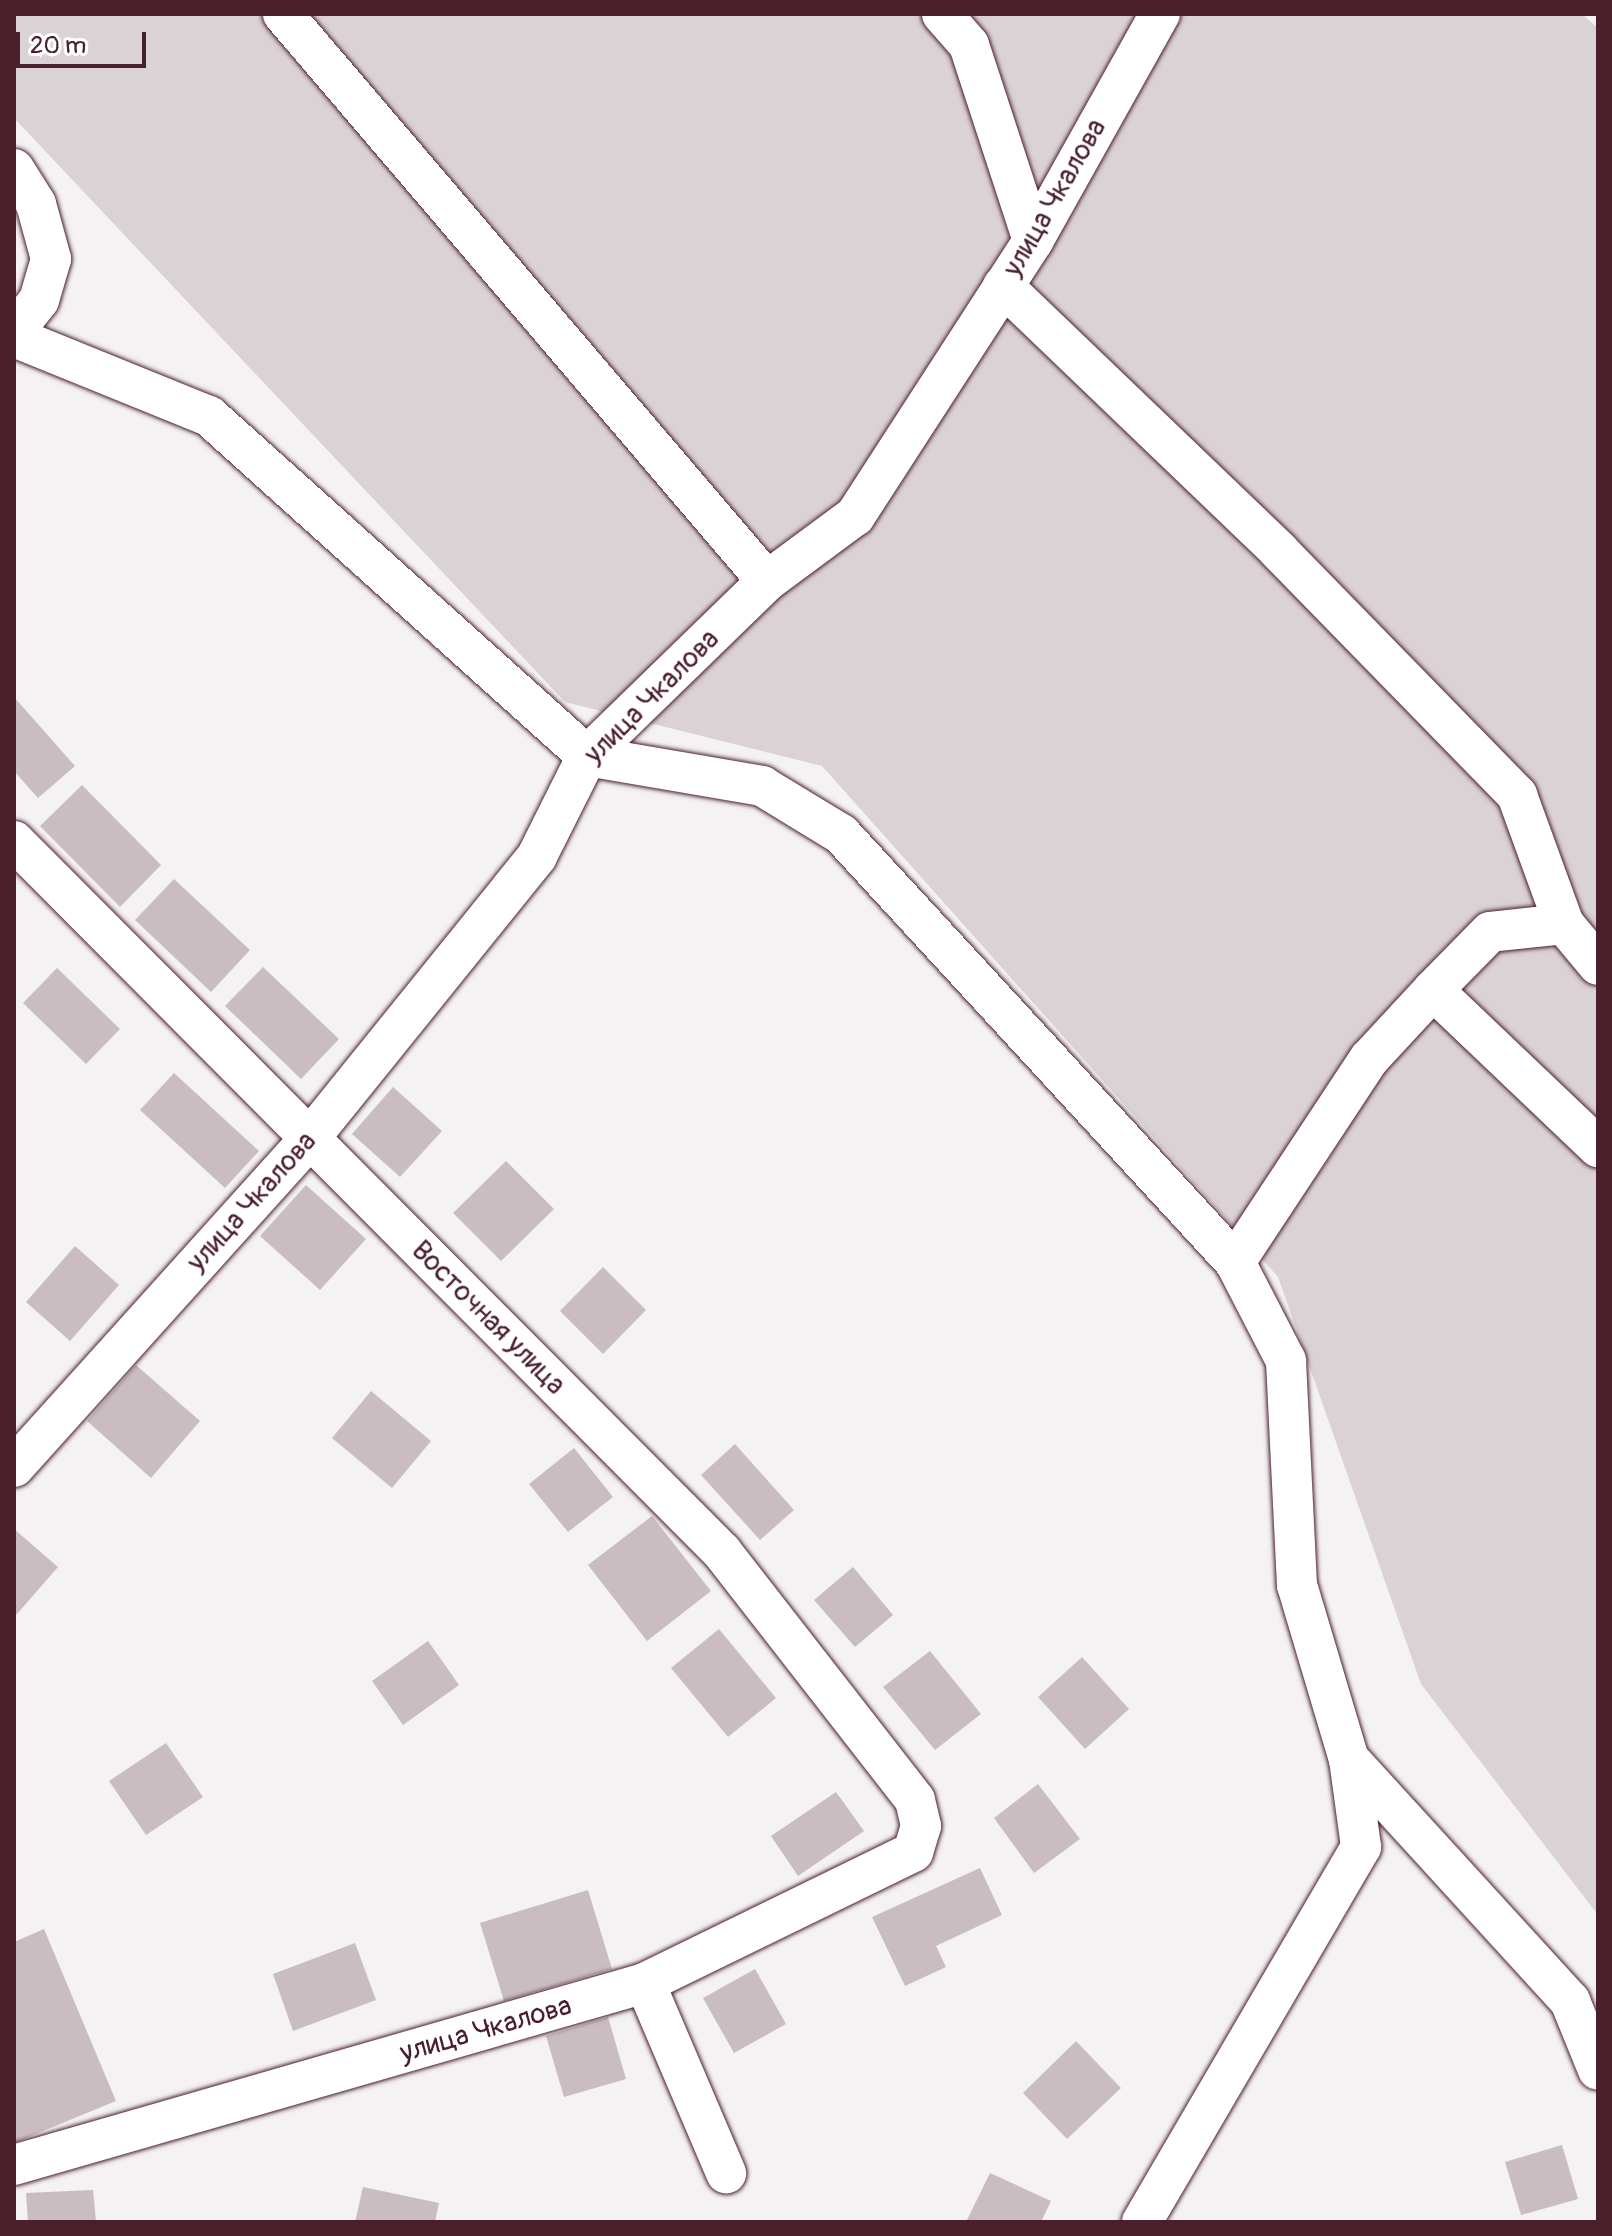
<!DOCTYPE html>
<meta charset="utf-8">
<style>
body{margin:0}
#map{position:relative;width:1612px;height:2236px;overflow:hidden;background:#f4f2f2;font-family:Pangolin,sans-serif}
div>[style]{position:absolute}
.green>*{inset:0;background:#dbd2d5}
.building>*{inset:0;background:#cabdc1}
.roads{filter:drop-shadow(0 0 2px #4a1f2b) drop-shadow(0 0 2px #4a1f2b)}
.minor>*{height:40px;margin:-20px;padding:0 20px;transform-origin:20px;border-radius:20px;background:#fff}
span{translate:-50% -50%;white-space:nowrap;text-align:center;line-height:1.15;-webkit-text-stroke:7px #fff;paint-order:stroke}
.street-label{font-size:28px;color:#4a1f2b}
.frame{position:absolute;inset:0;border:16px solid #4a1f2b;pointer-events:none}
.scale{position:absolute;left:16px;top:32px;width:130px;height:36px;box-sizing:border-box;border:4px solid #4a1f2b;border-top:0;padding-left:10px;font-size:24px;line-height:28px;white-space:nowrap;color:#4a1f2b;-webkit-text-stroke:6px #fff;paint-order:stroke}
</style>
<div id="map">
<div class="green">
<i style="clip-path:polygon(14px 14px,1582px 14px,1598px 28px,1598px 1915px,1421px 1684px,1278px 1277px,822px 766px,565px 702px,14px 118px)"></i>
</div>
<div class="building">
<i style="clip-path:polygon(14px 697px,75px 766px,38px 798px,14px 771px)"></i>
<i style="clip-path:polygon(82px 785px,161px 865px,120px 907px,40px 826px)"></i>
<i style="clip-path:polygon(174px 879px,250px 950px,211px 992px,135px 920px)"></i>
<i style="clip-path:polygon(263px 967px,339px 1039px,301px 1079px,225px 1006px)"></i>
<i style="clip-path:polygon(57px 968px,120px 1029px,86px 1064px,23px 1003px)"></i>
<i style="clip-path:polygon(174px 1073px,259px 1151px,225px 1188px,140px 1110px)"></i>
<i style="clip-path:polygon(393px 1087px,442px 1131px,400px 1177px,352px 1134px)"></i>
<i style="clip-path:polygon(506px 1161px,554px 1209px,501px 1261px,453px 1213px)"></i>
<i style="clip-path:polygon(306px 1185px,366px 1239px,320px 1290px,260px 1236px)"></i>
<i style="clip-path:polygon(75px 1246px,119px 1285px,70px 1341px,26px 1302px)"></i>
<i style="clip-path:polygon(603px 1267px,646px 1310px,603px 1354px,560px 1311px)"></i>
<i style="clip-path:polygon(136px 1365px,200px 1421px,151px 1478px,87px 1421px)"></i>
<i style="clip-path:polygon(371px 1391px,431px 1441px,392px 1488px,332px 1438px)"></i>
<i style="clip-path:polygon(735px 1444px,794px 1510px,760px 1540px,701px 1475px)"></i>
<i style="clip-path:polygon(574px 1448px,613px 1497px,568px 1532px,529px 1484px)"></i>
<i style="clip-path:polygon(652px 1516px,711px 1591px,647px 1641px,588px 1565px)"></i>
<i style="clip-path:polygon(14px 1529px,58px 1567px,17px 1614px,14px 1612px)"></i>
<i style="clip-path:polygon(853px 1567px,893px 1615px,855px 1647px,814px 1600px)"></i>
<i style="clip-path:polygon(719px 1629px,776px 1698px,728px 1737px,671px 1668px)"></i>
<i style="clip-path:polygon(428px 1641px,459px 1685px,403px 1725px,372px 1681px)"></i>
<i style="clip-path:polygon(930px 1651px,981px 1714px,935px 1750px,883px 1687px)"></i>
<i style="clip-path:polygon(1082px 1657px,1129px 1709px,1085px 1749px,1038px 1697px)"></i>
<i style="clip-path:polygon(166px 1743px,203px 1797px,146px 1835px,109px 1781px)"></i>
<i style="clip-path:polygon(1038px 1784px,1080px 1839px,1034px 1873px,994px 1818px)"></i>
<i style="clip-path:polygon(836px 1792px,864px 1831px,798px 1876px,771px 1836px)"></i>
<i style="clip-path:polygon(980px 1868px,1002px 1915px,936px 1946px,946px 1967px,905px 1986px,872px 1917px)"></i>
<i style="clip-path:polygon(588px 1890px,612px 1969px,504px 2001px,480px 1923px)"></i>
<i style="clip-path:polygon(44px 1929px,116px 2101px,14px 2143px,14px 1942px)"></i>
<i style="clip-path:polygon(355px 1943px,376px 2000px,293px 2031px,273px 1974px)"></i>
<i style="clip-path:polygon(755px 1969px,786px 2024px,734px 2053px,703px 1998px)"></i>
<i style="clip-path:polygon(608px 2017px,626px 2079px,564px 2097px,546px 2036px)"></i>
<i style="clip-path:polygon(1076px 2041px,1121px 2088px,1067px 2139px,1023px 2093px)"></i>
<i style="clip-path:polygon(1562px 2145px,1578px 2199px,1521px 2215px,1505px 2162px)"></i>
<i style="clip-path:polygon(990px 2173px,1051px 2201px,1041px 2222px,966px 2222px)"></i>
<i style="clip-path:polygon(363px 2187px,439px 2203px,435px 2222px,355px 2222px)"></i>
<i style="clip-path:polygon(93px 2190px,96px 2222px,28px 2222px,26px 2193px)"></i>
</div>
<div class="roads">
<div class="minor">
<i style="left:283px;top:14px;width:745px;rotate:49.52deg"></i>
<i style="left:942px;top:14px;width:41px;rotate:48.9deg"></i>
<i style="left:969px;top:45px;width:206px;rotate:71.9deg"></i>
<i style="left:14px;top:169px;width:41px;rotate:57.8deg"></i>
<i style="left:36px;top:204px;width:57px;rotate:74.7deg"></i>
<i style="left:51px;top:259px;width:43px;rotate:106.3deg"></i>
<i style="left:39px;top:300px;width:41px;rotate:128deg"></i>
<i style="left:1003px;top:286px;width:383px;rotate:43.8deg"></i>
<i style="left:1279px;top:551px;width:341px;rotate:45.7deg"></i>
<i style="left:1517px;top:795px;width:137px;rotate:70deg"></i>
<i style="left:1564px;top:924px;width:74px;rotate:173.8deg"></i>
<i style="left:1490px;top:932px;width:81px;rotate:134.5deg"></i>
<i style="left:1433px;top:990px;width:94px;rotate:132.8deg"></i>
<i style="left:1369px;top:1059px;width:243px;rotate:123.4deg"></i>
<i style="left:14px;top:337px;width:210px;rotate:22.1deg"></i>
<i style="left:209px;top:416px;width:508px;rotate:41.97deg"></i>
<i style="left:587px;top:756px;width:178px;rotate:9.7deg"></i>
<i style="left:762px;top:786px;width:92px;rotate:31.3deg"></i>
<i style="left:841px;top:834px;width:582px;rotate:47.37deg"></i>
<i style="left:1235px;top:1262px;width:111px;rotate:62.7deg"></i>
<i style="left:1286px;top:1361px;width:224px;rotate:87.2deg"></i>
<i style="left:1297px;top:1585px;width:182px;rotate:73.4deg"></i>
<i style="left:1349px;top:1759px;width:89px;rotate:82.2deg"></i>
<i style="left:1361px;top:1847px;width:434px;rotate:120.3deg"></i>
<i style="left:14px;top:841px;width:1003px;rotate:45.12deg"></i>
<i style="left:722px;top:1552px;width:314px;rotate:52.1deg"></i>
<i style="left:915px;top:1800px;width:27px;rotate:77deg"></i>
<i style="left:921px;top:1826px;width:27px;rotate:107deg"></i>
<i style="left:913px;top:1852px;width:298px;rotate:154deg"></i>
<i style="left:645px;top:1983px;width:657px;rotate:163.91deg"></i>
<i style="left:1564px;top:924px;width:53px;rotate:50.3deg"></i>
<i style="left:1433px;top:990px;width:228px;rotate:43.6deg"></i>
<i style="left:14px;top:1467px;width:441px;rotate:-48deg"></i>
<i style="left:309px;top:1139px;width:363px;rotate:-51.1deg"></i>
<i style="left:537px;top:856px;width:112px;rotate:-63.4deg"></i>
<i style="left:587px;top:756px;width:251px;rotate:-44.2deg"></i>
<i style="left:767px;top:581px;width:109px;rotate:-36.5deg"></i>
<i style="left:855px;top:516px;width:328px;rotate:-57.1deg"></i>
<i style="left:1033px;top:241px;width:260px;rotate:-60.8deg"></i>
<i style="left:1349px;top:1759px;width:328px;rotate:47.6deg"></i>
<i style="left:1570px;top:2001px;width:74px;rotate:67.9deg"></i>
<i style="left:645px;top:1983px;width:207px;rotate:66.9deg"></i>
</div>
</div>
<div class="street-label">
<span style="left:1055px;top:198px;rotate:-60deg">улица Чкалова</span>
<span style="left:652px;top:697px;rotate:-45deg">улица Чкалова</span>
<span style="left:252px;top:1202px;rotate:-48deg">улица Чкалова</span>
<span style="left:488px;top:1318px;rotate:45deg">Восточная улица</span>
<span style="left:486px;top:2030px;rotate:-16deg">улица Чкалова</span>
</div>
<div class="frame"></div>
<div class="scale">20 m</div>
</div>
